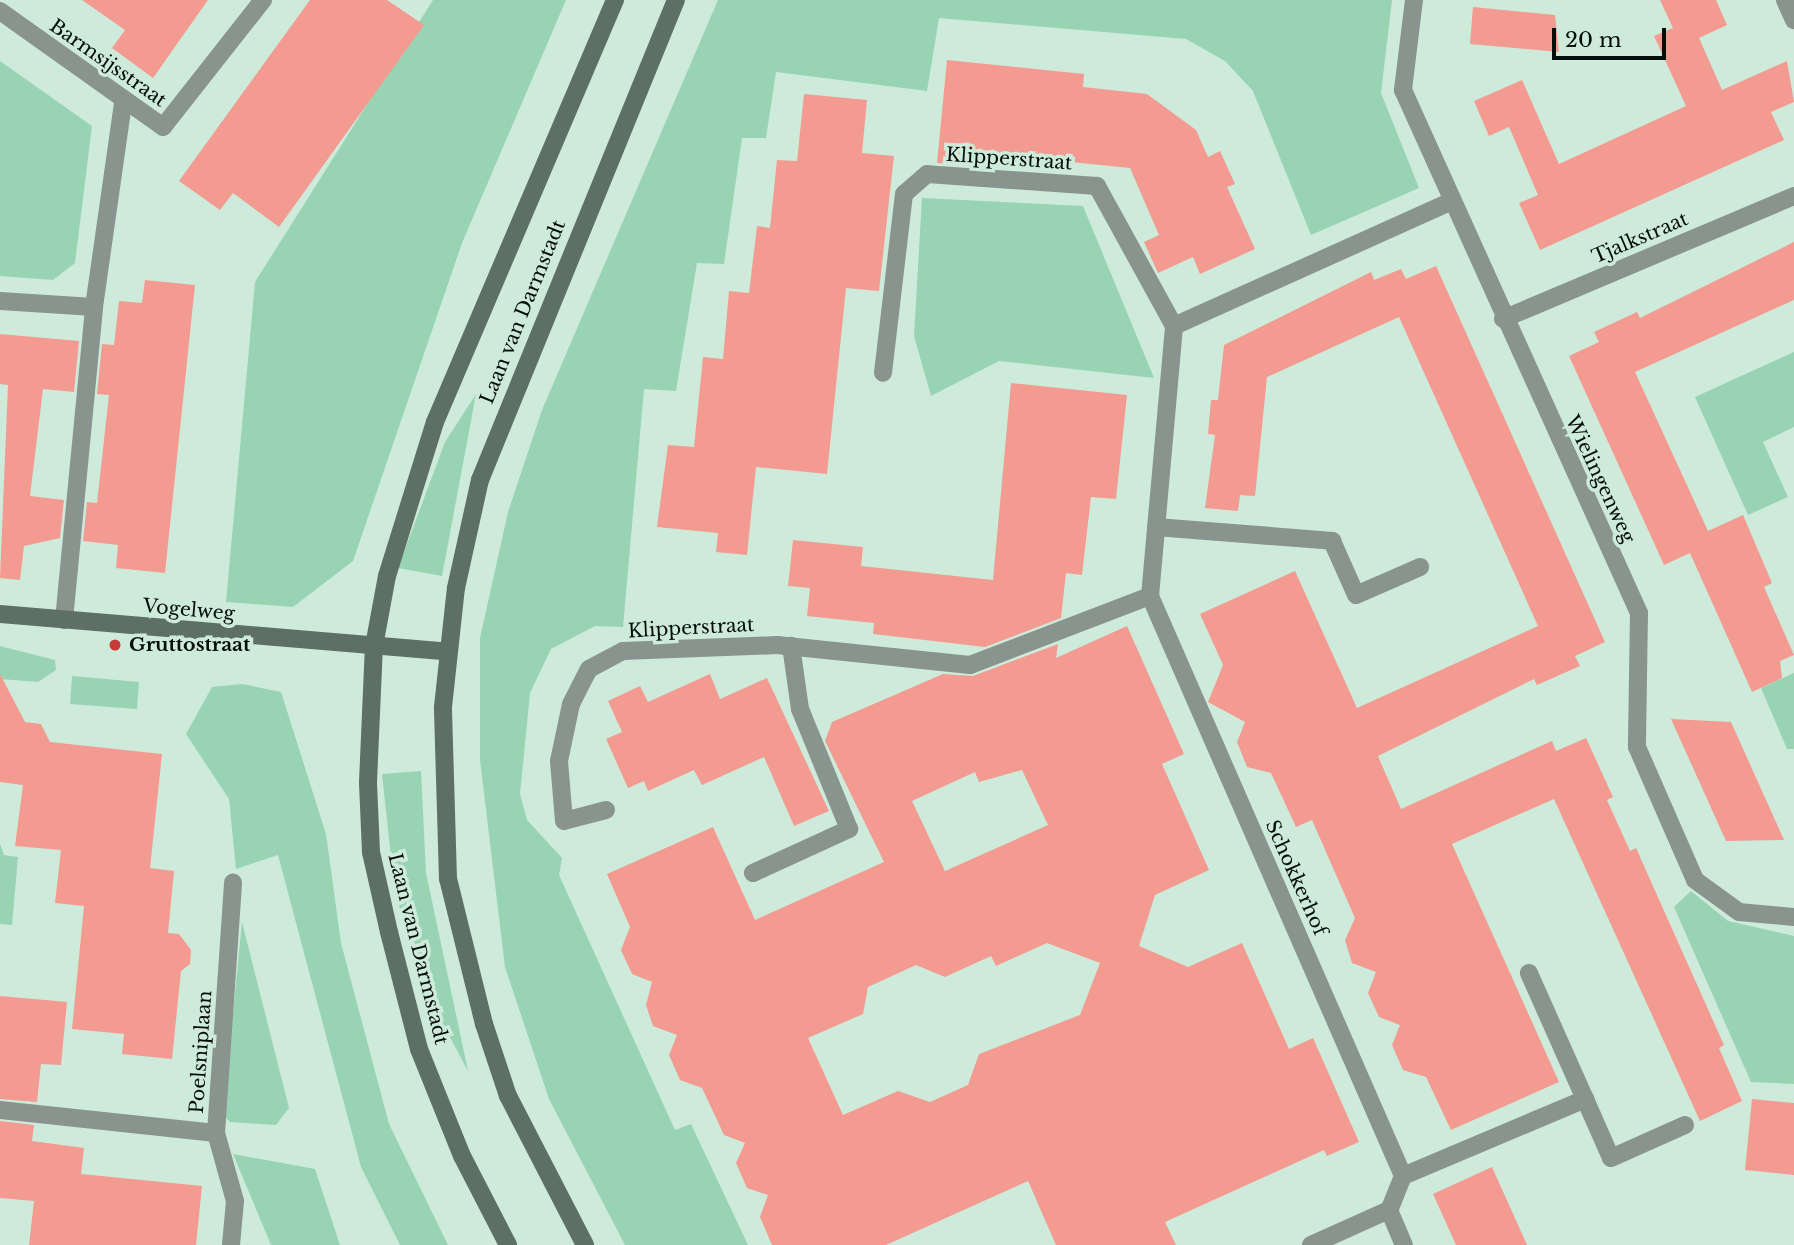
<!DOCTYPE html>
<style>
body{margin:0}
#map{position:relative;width:1794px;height:1245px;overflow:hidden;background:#ceeada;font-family:"Libre Baskerville",serif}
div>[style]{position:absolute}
.green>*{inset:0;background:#98d4b4}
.building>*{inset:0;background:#f39b91}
.street>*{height:18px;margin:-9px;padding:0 9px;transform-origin:9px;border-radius:9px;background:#89948e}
.secondary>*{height:18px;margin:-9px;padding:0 9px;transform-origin:9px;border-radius:9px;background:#5e6f66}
.dots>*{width:19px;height:19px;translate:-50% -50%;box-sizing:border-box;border:4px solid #ceeada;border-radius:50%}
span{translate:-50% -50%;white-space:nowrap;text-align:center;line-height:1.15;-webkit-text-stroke:7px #ceeada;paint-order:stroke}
.street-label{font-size:19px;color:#050e09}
.poi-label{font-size:19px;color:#050e09;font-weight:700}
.left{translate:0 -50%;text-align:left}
.scale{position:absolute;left:1552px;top:28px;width:114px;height:32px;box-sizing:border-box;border:4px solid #050e09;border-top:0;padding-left:9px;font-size:21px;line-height:24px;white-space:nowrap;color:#050e09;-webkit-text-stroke:5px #ceeada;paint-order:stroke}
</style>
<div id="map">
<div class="green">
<i style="clip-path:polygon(433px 0,566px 0,462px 243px,353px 561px,293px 607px,226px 602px,255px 282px)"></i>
<i style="clip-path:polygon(718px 0,1392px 0,1381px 93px,1419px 188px,1311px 235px,1253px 91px,1225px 61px,1186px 39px,939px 18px,927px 91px,776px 72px,766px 138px,742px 138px,724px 264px,697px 263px,676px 391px,644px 389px,623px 627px,595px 626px,551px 649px,530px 693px,520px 794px,527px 820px,562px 858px,559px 875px,675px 1130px,691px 1124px,748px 1245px,625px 1245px,549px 1099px,505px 967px,480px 760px,480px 638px,508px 512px,542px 410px)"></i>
<i style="clip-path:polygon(0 61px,92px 126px,75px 263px,53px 280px,0 276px)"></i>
<i style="clip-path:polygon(922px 198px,1083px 206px,1154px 378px,999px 361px,931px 396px,914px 336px)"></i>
<i style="clip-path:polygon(1794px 352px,1794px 427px,1763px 442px,1788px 497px,1748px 515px,1695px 397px)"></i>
<i style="clip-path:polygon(476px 394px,442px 576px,398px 568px,445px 442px)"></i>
<i style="clip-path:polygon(0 646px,55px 660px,56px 670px,38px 682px,0 679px)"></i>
<i style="clip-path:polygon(1794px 673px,1794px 749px,1787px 749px,1761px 688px)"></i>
<i style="clip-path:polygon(72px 676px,139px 682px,137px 709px,70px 704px)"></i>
<i style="clip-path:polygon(242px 684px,281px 692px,326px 834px,341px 943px,389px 1124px,448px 1245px,400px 1245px,361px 1167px,278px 855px,236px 869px,229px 799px,186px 734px,212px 687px)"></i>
<i style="clip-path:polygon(421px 771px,426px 873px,468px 1071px,438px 1015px,395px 894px,382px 774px)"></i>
<i style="clip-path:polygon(0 844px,4px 855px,18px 857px,12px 925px,0 924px)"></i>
<i style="clip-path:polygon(1691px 891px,1728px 921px,1794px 936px,1794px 1084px,1751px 1082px,1674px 907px)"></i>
<i style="clip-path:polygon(242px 922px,289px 1108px,276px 1125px,230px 1122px,223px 1115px)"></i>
<i style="clip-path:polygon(233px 1154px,315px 1169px,340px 1245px,271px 1245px)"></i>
</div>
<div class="building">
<i style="clip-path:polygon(82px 0,208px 0,153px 78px,112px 48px,125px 30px)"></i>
<i style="clip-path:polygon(310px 0,387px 0,424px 25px,279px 227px,233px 193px,220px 210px,179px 181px)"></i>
<i style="clip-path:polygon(1660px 0,1716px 0,1727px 25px,1699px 38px,1722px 90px,1787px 61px,1794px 102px,1771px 112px,1784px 140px,1540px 250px,1519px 203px,1538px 195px,1509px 127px,1489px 136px,1474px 101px,1522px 80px,1559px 164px,1686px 106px,1654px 36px,1673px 28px)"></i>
<i style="clip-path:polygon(1473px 7px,1555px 15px,1559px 52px,1470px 44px)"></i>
<i style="clip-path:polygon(947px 60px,1084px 74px,1083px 87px,1147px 94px,1196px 130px,1208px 157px,1220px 151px,1235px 184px,1227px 187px,1255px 249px,1200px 274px,1193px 257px,1158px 273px,1144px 242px,1159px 235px,1130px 168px,990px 154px,989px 167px,937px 163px)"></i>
<i style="clip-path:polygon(804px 94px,867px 100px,862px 153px,894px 156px,879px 291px,846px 288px,827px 474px,756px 467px,747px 555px,716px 552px,718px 533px,657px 527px,668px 445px,694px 447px,703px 357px,723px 359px,729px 291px,749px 293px,757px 226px,770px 228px,777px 160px,797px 161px)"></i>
<i style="clip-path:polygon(1794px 242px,1794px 300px,1635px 372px,1708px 531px,1743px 515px,1772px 583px,1764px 587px,1794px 655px,1780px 661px,1782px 678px,1752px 692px,1690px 553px,1664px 565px,1569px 356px,1599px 342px,1594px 332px,1637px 312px,1640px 318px)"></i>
<i style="clip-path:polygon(1436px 266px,1605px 642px,1575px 656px,1580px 666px,1537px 685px,1534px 679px,1378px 756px,1401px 809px,1552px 741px,1556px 751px,1586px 738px,1613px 797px,1607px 800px,1630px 851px,1636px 848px,1724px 1045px,1719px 1048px,1742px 1101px,1700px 1121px,1554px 799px,1452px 844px,1559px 1082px,1451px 1130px,1426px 1077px,1403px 1070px,1392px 1045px,1400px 1025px,1379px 1017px,1368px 993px,1376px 972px,1352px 963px,1345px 940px,1355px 918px,1312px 820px,1296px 827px,1271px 773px,1247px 767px,1237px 742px,1245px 722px,1208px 702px,1223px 665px,1200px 614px,1295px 571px,1357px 708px,1538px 626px,1399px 317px,1267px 377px,1255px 496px,1240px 495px,1238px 511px,1205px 508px,1215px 435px,1208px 434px,1211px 400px,1218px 400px,1224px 345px,1371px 272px,1374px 280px,1401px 269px,1406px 279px)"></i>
<i style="clip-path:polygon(145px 280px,195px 285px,165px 573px,116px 568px,118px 545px,83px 541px,87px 502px,97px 503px,109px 395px,97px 394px,102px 344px,114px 345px,119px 301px,142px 303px)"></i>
<i style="clip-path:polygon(0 334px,79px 341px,74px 392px,43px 389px,30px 496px,64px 500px,60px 538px,24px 546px,20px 580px,0 578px,8px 385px,0 384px)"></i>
<i style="clip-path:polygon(1011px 383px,1127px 395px,1116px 499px,1091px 497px,1082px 575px,1066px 573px,1061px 618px,985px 647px,873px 634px,874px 623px,807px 616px,810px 588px,788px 586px,793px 540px,863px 547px,861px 566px,993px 580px)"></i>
<i style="clip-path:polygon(evenodd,1127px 626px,1184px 754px,1162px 764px,1209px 870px,1155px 895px,1139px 946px,1188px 967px,1242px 943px,1289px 1049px,1313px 1038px,1359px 1142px,1327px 1156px,1324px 1150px,1165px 1222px,1176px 1245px,1056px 1245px,1028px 1181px,886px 1245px,772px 1245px,760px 1217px,768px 1195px,747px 1188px,736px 1163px,745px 1143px,724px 1135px,702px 1088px,680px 1080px,669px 1055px,677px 1035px,653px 1026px,646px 1005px,652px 982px,632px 974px,621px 950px,630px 927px,607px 874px,713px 827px,755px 920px,884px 862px,825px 741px,832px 722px,943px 674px,973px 676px,1058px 644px,1056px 658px,1127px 626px,1022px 770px,1048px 825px,945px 871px,912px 801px,975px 772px,979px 782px,1022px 770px,1127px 626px,1047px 943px,1100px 963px,1080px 1015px,979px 1054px,968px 1085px,930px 1102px,898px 1091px,843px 1115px,808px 1038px,863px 1014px,868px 987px,916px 965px,945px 977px,991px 956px,996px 966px,1047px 943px)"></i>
<i style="clip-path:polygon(0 674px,25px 722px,41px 724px,50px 742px,162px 754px,150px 868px,174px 871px,168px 933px,179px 934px,191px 950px,190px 964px,181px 971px,172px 1059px,122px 1054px,124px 1034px,72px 1029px,84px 906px,55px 903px,61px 850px,15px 846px,23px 785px,0 782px)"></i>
<i style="clip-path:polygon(710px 674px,720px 699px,767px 678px,829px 811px,794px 826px,764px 757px,702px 785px,694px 770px,648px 791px,644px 781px,628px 788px,606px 739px,622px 732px,608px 701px,640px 686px,648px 702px)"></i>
<i style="clip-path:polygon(1671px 719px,1731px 722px,1784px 840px,1726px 841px)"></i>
<i style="clip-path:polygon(0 996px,67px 1002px,61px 1065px,41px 1064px,37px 1102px,0 1099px)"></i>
<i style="clip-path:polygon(1752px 1099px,1794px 1103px,1794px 1175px,1745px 1170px)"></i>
<i style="clip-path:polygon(0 1121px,34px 1125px,32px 1141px,84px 1148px,81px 1174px,202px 1186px,196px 1245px,29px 1245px,34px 1201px,0 1198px)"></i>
<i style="clip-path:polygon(1492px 1167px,1527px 1245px,1456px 1245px,1433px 1194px)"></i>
</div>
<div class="street">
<i style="left:1414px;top:0;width:91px;rotate:97deg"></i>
<i style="left:1403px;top:90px;width:574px;rotate:65.71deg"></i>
<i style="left:1639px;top:613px;width:134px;rotate:90.9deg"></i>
<i style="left:1637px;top:747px;width:145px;rotate:66.4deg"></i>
<i style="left:1695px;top:880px;width:54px;rotate:36deg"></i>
<i style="left:1739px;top:912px;width:55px;rotate:5.2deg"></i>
<i style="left:1785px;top:0;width:22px;rotate:66deg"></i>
<i style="left:0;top:11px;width:200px;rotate:35.4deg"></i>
<i style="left:163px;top:127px;width:162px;rotate:-51.8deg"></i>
<i style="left:0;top:301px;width:94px;rotate:3.7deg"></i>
<i style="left:1503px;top:319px;width:316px;rotate:-22.9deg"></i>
<i style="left:1174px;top:326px;width:303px;rotate:-24.2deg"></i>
<i style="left:1156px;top:527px;width:177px;rotate:4.5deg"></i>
<i style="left:1332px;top:541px;width:59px;rotate:66deg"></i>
<i style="left:1356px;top:595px;width:70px;rotate:-23.6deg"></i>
<i style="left:1150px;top:596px;width:633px;rotate:66.43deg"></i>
<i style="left:1403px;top:1176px;width:37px;rotate:112deg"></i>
<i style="left:64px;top:620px;width:314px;rotate:-84.5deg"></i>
<i style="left:94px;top:307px;width:206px;rotate:-81.9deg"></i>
<i style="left:606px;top:810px;width:43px;rotate:165.3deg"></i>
<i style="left:564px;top:821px;width:60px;rotate:-94.8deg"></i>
<i style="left:559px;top:761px;width:58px;rotate:-78.1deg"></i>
<i style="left:571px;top:704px;width:39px;rotate:-63deg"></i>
<i style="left:589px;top:669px;width:38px;rotate:-28deg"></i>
<i style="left:623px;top:651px;width:154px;rotate:-2.2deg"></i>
<i style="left:777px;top:645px;width:194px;rotate:5.9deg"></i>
<i style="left:970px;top:665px;width:193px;rotate:-21deg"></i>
<i style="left:1150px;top:596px;width:271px;rotate:-84.9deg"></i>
<i style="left:1174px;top:326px;width:160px;rotate:-118.8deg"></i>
<i style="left:1097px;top:186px;width:170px;rotate:-176deg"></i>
<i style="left:927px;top:174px;width:30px;rotate:139deg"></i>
<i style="left:904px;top:194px;width:180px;rotate:96.7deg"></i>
<i style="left:753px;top:873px;width:106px;rotate:-24.6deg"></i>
<i style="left:849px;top:829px;width:130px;rotate:-112.2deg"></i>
<i style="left:800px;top:709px;width:64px;rotate:-98.1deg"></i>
<i style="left:1585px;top:1099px;width:64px;rotate:66.2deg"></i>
<i style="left:1611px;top:1158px;width:81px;rotate:-24deg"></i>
<i style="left:0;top:1110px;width:217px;rotate:6.1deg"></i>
<i style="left:1403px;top:1176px;width:198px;rotate:-22.9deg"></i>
<i style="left:1585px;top:1099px;width:138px;rotate:-114deg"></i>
<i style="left:231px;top:1245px;width:44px;rotate:-84.8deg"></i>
<i style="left:235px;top:1201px;width:71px;rotate:-105.6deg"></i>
<i style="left:216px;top:1133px;width:251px;rotate:-86.1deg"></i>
<i style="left:1311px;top:1245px;width:85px;rotate:-24.2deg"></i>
<i style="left:1389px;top:1210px;width:38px;rotate:67deg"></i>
</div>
<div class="secondary">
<i style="left:0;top:614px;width:450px;rotate:4.8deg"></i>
<i style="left:508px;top:1245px;width:100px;rotate:-117.3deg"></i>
<i style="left:462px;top:1156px;width:115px;rotate:-111.9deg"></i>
<i style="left:419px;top:1049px;width:121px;rotate:-104.4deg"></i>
<i style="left:389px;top:932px;width:82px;rotate:-102.7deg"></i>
<i style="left:371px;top:852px;width:70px;rotate:-92.5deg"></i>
<i style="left:368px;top:782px;width:136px;rotate:-87.5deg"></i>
<i style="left:374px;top:646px;width:71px;rotate:-79.5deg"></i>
<i style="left:387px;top:576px;width:161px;rotate:-72.7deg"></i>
<i style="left:435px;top:422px;width:459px;rotate:-66.9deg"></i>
<i style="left:585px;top:1245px;width:168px;rotate:-117.3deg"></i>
<i style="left:508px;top:1096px;width:76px;rotate:-108.4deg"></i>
<i style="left:484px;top:1024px;width:149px;rotate:-103.9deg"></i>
<i style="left:448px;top:879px;width:172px;rotate:-91.7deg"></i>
<i style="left:443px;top:707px;width:120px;rotate:-83.8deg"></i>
<i style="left:456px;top:588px;width:111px;rotate:-77.5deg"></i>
<i style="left:480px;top:480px;width:518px;rotate:-67.79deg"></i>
</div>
<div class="dots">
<i style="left:115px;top:645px;background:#c83a36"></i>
</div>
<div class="street-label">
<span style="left:108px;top:63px;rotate:35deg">Barmsijsstraat</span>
<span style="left:1009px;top:159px;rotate:4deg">Klipperstraat</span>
<span style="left:1640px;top:238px;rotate:-23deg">Tjalkstraat</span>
<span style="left:523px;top:312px;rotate:-68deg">Laan van Darmstadt</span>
<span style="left:1600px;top:479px;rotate:65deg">Wielingenweg</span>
<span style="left:189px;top:610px;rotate:5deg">Vogelweg</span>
<span style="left:691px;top:628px;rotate:-3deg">Klipperstraat</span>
<span style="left:1296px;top:878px;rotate:66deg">Schokkerhof</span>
<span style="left:418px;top:949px;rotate:76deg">Laan van Darmstadt</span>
<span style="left:201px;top:1052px;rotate:-86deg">Poelsniplaan</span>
</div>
<div class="poi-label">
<span class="left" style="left:129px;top:645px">Gruttostraat</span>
</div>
<div class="scale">20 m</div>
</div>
